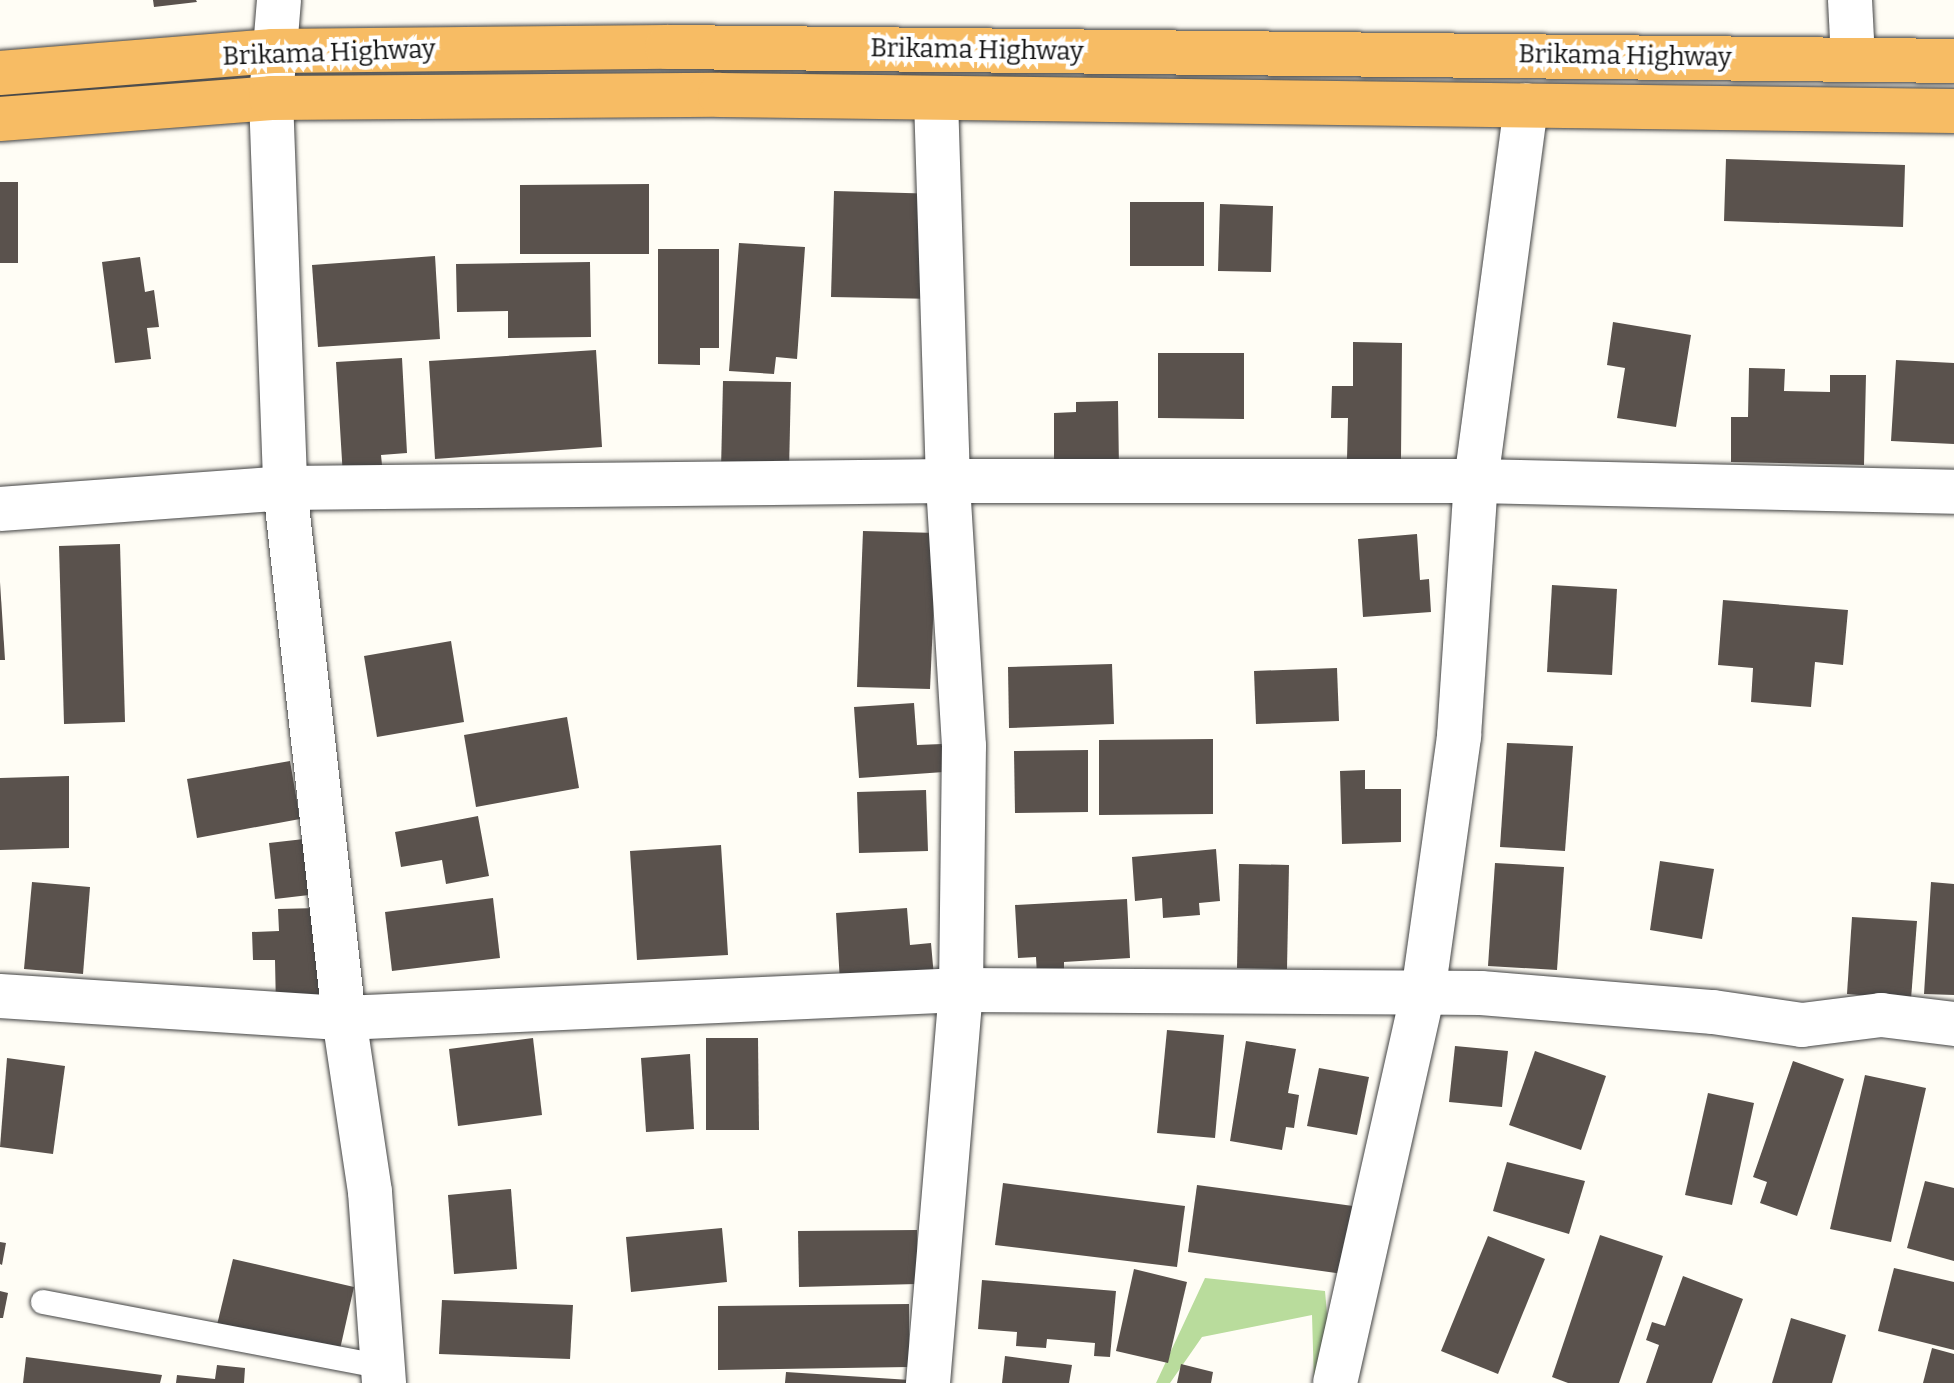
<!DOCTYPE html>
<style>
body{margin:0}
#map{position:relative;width:1954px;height:1383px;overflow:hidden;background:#fffdf5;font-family:Bitter,serif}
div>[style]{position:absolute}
.forest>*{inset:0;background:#b9dc9c}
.building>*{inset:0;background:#5a524d}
.roads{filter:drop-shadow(0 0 2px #444) drop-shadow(0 0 2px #444)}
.service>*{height:24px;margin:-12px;padding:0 12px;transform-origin:12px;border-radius:12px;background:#fff}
.minor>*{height:44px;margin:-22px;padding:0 22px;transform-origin:22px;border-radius:22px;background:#fff}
.tertiary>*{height:44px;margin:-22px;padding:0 22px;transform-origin:22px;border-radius:22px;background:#fff}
.trunk>*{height:44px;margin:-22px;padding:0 22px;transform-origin:22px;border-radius:22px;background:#f7bc64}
span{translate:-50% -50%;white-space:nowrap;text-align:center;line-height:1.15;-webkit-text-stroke:8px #fff;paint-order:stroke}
.street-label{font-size:26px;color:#111}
</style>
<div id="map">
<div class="forest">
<i style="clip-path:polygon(1205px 1278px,1325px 1291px,1333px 1383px,1314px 1383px,1312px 1315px,1202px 1337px,1170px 1383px,1156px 1383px)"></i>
</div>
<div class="building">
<i style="clip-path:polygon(153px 0,196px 0,197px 2px,154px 7px)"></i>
<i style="clip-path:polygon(1726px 159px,1905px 165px,1903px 227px,1724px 221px)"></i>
<i style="clip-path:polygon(0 182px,18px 182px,18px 263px,0 263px)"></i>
<i style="clip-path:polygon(649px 184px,649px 254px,520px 254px,520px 185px)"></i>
<i style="clip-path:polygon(834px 191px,941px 194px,938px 299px,831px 297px)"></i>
<i style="clip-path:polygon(1130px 202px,1204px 202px,1204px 266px,1130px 266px)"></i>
<i style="clip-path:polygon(1220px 204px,1273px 206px,1271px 272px,1218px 271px)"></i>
<i style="clip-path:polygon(739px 243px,805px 247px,797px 359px,776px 357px,774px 374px,729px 371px)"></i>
<i style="clip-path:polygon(658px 249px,719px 249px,719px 348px,700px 348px,700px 365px,658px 364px)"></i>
<i style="clip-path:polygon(435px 256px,440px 339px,318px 347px,312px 265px)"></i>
<i style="clip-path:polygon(140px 257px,145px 292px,154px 290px,159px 327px,147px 328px,151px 359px,115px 363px,102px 262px)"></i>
<i style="clip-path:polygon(590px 262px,591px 337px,508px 338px,508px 311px,457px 312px,456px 264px)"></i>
<i style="clip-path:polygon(1613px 322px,1691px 335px,1676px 427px,1617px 418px,1625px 368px,1607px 365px)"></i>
<i style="clip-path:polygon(1353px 342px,1402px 343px,1401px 459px,1347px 459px,1348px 418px,1331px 418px,1332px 386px,1353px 386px)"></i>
<i style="clip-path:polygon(596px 350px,602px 447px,435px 459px,429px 361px)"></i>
<i style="clip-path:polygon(1158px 353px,1244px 353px,1244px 419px,1158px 418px)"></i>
<i style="clip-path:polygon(402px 358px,407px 453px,381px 455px,383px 475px,343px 477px,336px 362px)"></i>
<i style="clip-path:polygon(1896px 360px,1954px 363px,1954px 444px,1891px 441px)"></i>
<i style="clip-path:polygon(1749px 368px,1785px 369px,1784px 391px,1830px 392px,1830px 375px,1866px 375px,1864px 465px,1731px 462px,1731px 417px,1748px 417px)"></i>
<i style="clip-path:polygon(723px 381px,791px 382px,789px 471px,721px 470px)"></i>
<i style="clip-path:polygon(1118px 401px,1119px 469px,1054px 470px,1054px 413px,1076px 412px,1076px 402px)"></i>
<i style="clip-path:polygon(863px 531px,937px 533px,930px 689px,857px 687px)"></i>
<i style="clip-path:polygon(1417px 534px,1420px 580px,1429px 579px,1431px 612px,1363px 617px,1358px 539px)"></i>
<i style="clip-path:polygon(120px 544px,125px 722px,64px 724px,59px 546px)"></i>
<i style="clip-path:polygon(0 582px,5px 660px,0 660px)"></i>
<i style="clip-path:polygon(1552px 585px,1617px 589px,1612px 675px,1547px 672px)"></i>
<i style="clip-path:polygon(1723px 600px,1848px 610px,1843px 665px,1815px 662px,1811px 707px,1751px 702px,1753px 668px,1718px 665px)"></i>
<i style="clip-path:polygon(451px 641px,464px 722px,377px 737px,364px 656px)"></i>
<i style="clip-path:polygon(1112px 664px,1114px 724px,1009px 728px,1008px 667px)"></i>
<i style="clip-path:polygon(1337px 668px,1339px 721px,1256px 724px,1254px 671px)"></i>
<i style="clip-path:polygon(914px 703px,917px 745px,942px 744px,944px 772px,859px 778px,854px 707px)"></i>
<i style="clip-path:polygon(567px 717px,579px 788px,476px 807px,464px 735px)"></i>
<i style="clip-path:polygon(1213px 739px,1213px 814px,1099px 815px,1099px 740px)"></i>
<i style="clip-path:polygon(1507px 743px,1573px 746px,1565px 851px,1500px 847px)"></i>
<i style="clip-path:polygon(1088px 750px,1088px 812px,1015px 813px,1014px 751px)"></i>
<i style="clip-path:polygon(290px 761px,300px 819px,197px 838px,187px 779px)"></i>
<i style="clip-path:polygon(1365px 770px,1365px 789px,1401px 789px,1401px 842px,1342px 844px,1340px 771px)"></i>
<i style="clip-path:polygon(69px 776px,69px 848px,0 850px,0 778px)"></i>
<i style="clip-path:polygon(926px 790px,928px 851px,859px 853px,857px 792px)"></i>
<i style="clip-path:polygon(478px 816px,489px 876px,446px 884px,442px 860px,401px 867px,395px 832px)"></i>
<i style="clip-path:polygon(304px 839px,309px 895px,275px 899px,269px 843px)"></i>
<i style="clip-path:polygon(721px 845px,728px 955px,637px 960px,630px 851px)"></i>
<i style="clip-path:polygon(1216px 849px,1220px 901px,1199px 903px,1200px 915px,1163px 918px,1162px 898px,1135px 901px,1132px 857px)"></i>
<i style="clip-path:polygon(1660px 861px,1714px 869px,1702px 939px,1650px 930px)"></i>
<i style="clip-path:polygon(1495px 863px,1564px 867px,1557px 970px,1488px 966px)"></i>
<i style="clip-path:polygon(1239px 864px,1289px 865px,1287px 969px,1237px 968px)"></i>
<i style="clip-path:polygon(32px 882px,90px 887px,83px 974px,24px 969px)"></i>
<i style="clip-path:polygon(1931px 882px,1954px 884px,1954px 995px,1924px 994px)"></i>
<i style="clip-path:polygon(493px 898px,500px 958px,392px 971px,385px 912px)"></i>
<i style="clip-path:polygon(1127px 899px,1130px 958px,1064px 962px,1064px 975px,1037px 976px,1036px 957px,1018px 958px,1015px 905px)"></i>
<i style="clip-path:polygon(318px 908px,321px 1007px,276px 1009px,275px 960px,253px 960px,252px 932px,279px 931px,278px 909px)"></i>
<i style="clip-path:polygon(907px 908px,910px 945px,931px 943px,934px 977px,840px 983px,836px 913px)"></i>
<i style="clip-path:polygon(1852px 917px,1917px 921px,1911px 999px,1847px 994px)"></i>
<i style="clip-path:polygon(1167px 1030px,1224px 1035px,1215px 1138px,1157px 1133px)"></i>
<i style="clip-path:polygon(533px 1038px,542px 1115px,458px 1126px,449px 1049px)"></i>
<i style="clip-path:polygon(706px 1038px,758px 1038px,759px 1130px,706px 1130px)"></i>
<i style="clip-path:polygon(1246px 1041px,1296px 1049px,1288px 1093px,1299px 1095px,1294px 1128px,1286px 1127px,1282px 1150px,1230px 1141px)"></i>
<i style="clip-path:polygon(1455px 1046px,1508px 1051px,1502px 1107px,1449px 1102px)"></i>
<i style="clip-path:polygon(1535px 1051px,1606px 1076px,1581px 1150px,1509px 1125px)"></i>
<i style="clip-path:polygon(690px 1054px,694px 1129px,646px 1132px,641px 1058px)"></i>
<i style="clip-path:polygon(7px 1058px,65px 1066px,53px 1154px,0 1147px)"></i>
<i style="clip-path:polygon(1793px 1061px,1844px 1079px,1797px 1216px,1760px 1203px,1767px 1182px,1753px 1177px)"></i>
<i style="clip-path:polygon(1319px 1068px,1369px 1077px,1357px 1135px,1307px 1126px)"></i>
<i style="clip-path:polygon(1865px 1075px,1926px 1088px,1891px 1242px,1830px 1229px)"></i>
<i style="clip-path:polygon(1708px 1093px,1754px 1103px,1732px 1205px,1685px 1195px)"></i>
<i style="clip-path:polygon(1507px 1162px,1585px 1181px,1569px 1234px,1493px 1211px)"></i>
<i style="clip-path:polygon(1925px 1181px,1954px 1188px,1954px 1261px,1907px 1248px)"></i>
<i style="clip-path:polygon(1003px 1183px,1185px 1206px,1177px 1267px,995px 1245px)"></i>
<i style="clip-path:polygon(1197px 1185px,1353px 1206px,1343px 1274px,1188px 1252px)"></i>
<i style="clip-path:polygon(511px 1189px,517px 1269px,454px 1274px,448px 1195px)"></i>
<i style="clip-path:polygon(722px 1228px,727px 1282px,631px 1292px,626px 1237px)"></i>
<i style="clip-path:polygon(917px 1230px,917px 1284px,799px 1287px,798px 1231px)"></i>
<i style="clip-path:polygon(1600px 1235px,1663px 1256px,1619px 1383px,1568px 1383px,1552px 1377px)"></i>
<i style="clip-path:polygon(1488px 1236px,1545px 1259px,1498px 1374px,1441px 1351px)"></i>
<i style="clip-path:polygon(0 1242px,6px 1243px,2px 1265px,0 1264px)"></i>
<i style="clip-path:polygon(233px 1259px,354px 1287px,338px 1358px,216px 1329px)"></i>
<i style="clip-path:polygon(1894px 1268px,1954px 1282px,1954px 1350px,1878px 1331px)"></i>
<i style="clip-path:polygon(1134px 1269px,1187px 1282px,1168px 1363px,1116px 1351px)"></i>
<i style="clip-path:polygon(1683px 1276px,1743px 1299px,1712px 1383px,1646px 1383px,1659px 1345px,1646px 1340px,1652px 1322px,1665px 1326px)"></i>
<i style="clip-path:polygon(982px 1280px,1116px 1291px,1110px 1357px,1094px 1356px,1095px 1343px,1047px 1339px,1046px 1348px,1016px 1346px,1017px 1332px,978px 1329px)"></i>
<i style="clip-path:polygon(0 1291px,8px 1293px,3px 1318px,0 1318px)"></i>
<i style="clip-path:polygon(442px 1300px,573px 1305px,570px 1359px,439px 1354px)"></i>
<i style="clip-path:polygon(909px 1304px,909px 1367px,718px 1370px,718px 1306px)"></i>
<i style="clip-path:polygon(1791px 1318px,1846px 1335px,1832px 1383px,1772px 1383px)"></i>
<i style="clip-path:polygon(1932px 1348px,1954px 1354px,1954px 1383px,1923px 1383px)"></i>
<i style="clip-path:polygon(1005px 1356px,1072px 1365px,1069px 1383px,1002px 1383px)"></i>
<i style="clip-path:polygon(26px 1357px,162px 1375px,160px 1383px,23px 1383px)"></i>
<i style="clip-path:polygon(1181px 1364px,1213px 1372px,1211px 1383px,1177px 1383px)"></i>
<i style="clip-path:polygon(217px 1365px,245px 1368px,244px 1383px,176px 1383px,177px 1375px,215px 1379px)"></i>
<i style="clip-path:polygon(786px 1372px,910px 1380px,910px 1383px,785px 1383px)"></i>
</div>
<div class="roads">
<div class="service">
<i style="left:43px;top:1302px;width:347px;rotate:10.8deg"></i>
</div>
<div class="minor">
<i style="left:0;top:509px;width:286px;rotate:-4.2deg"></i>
<i style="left:285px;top:488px;width:663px;rotate:-0.6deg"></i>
<i style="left:948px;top:481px;width:528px"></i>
<i style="left:1476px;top:481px;width:478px;rotate:1.3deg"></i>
<i style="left:0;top:996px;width:345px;rotate:3.7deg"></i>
<i style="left:344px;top:1018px;width:618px;rotate:-2.6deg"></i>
<i style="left:961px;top:990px;width:520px;rotate:0.33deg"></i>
<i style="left:1481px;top:993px;width:233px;rotate:4.7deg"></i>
<i style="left:1713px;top:1012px;width:90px;rotate:8.3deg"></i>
<i style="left:1802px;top:1025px;width:80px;rotate:-7.2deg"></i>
<i style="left:1881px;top:1015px;width:74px;rotate:7deg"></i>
<i style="left:928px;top:1383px;width:394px;rotate:-85.2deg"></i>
<i style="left:961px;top:990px;width:244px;rotate:-89.3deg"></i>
<i style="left:964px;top:746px;width:265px;rotate:-93.5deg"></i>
<i style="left:948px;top:481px;width:381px;rotate:-91.8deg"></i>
<i style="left:1335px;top:1383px;width:400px;rotate:-77.3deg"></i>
<i style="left:1423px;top:993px;width:260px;rotate:-82deg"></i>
<i style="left:1459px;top:736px;width:256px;rotate:-86.2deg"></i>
<i style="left:1476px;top:481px;width:379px;rotate:-82.4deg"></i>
</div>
<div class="tertiary">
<i style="left:279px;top:0;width:98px;rotate:94.7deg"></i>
<i style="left:271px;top:98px;width:390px;rotate:87.9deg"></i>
<i style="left:285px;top:488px;width:533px;rotate:83.65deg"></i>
<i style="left:344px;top:1018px;width:176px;rotate:81.5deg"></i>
<i style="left:370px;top:1192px;width:192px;rotate:85.8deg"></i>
<i style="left:1850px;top:0;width:59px;rotate:87.1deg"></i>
</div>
<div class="trunk">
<i style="left:0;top:73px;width:274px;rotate:-4.6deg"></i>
<i style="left:273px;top:51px;width:394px;rotate:-0.6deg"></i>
<i style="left:667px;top:47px;width:1287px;rotate:0.62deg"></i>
<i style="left:0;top:119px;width:272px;rotate:-4.4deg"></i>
<i style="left:271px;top:98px;width:449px;rotate:-0.4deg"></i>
<i style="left:720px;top:95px;width:1234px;rotate:0.74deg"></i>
</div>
</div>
<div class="street-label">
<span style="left:977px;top:50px;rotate:1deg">Brikama Highway</span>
<span style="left:329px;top:53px;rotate:-2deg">Brikama Highway</span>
<span style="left:1625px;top:56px;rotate:1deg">Brikama Highway</span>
</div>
</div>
